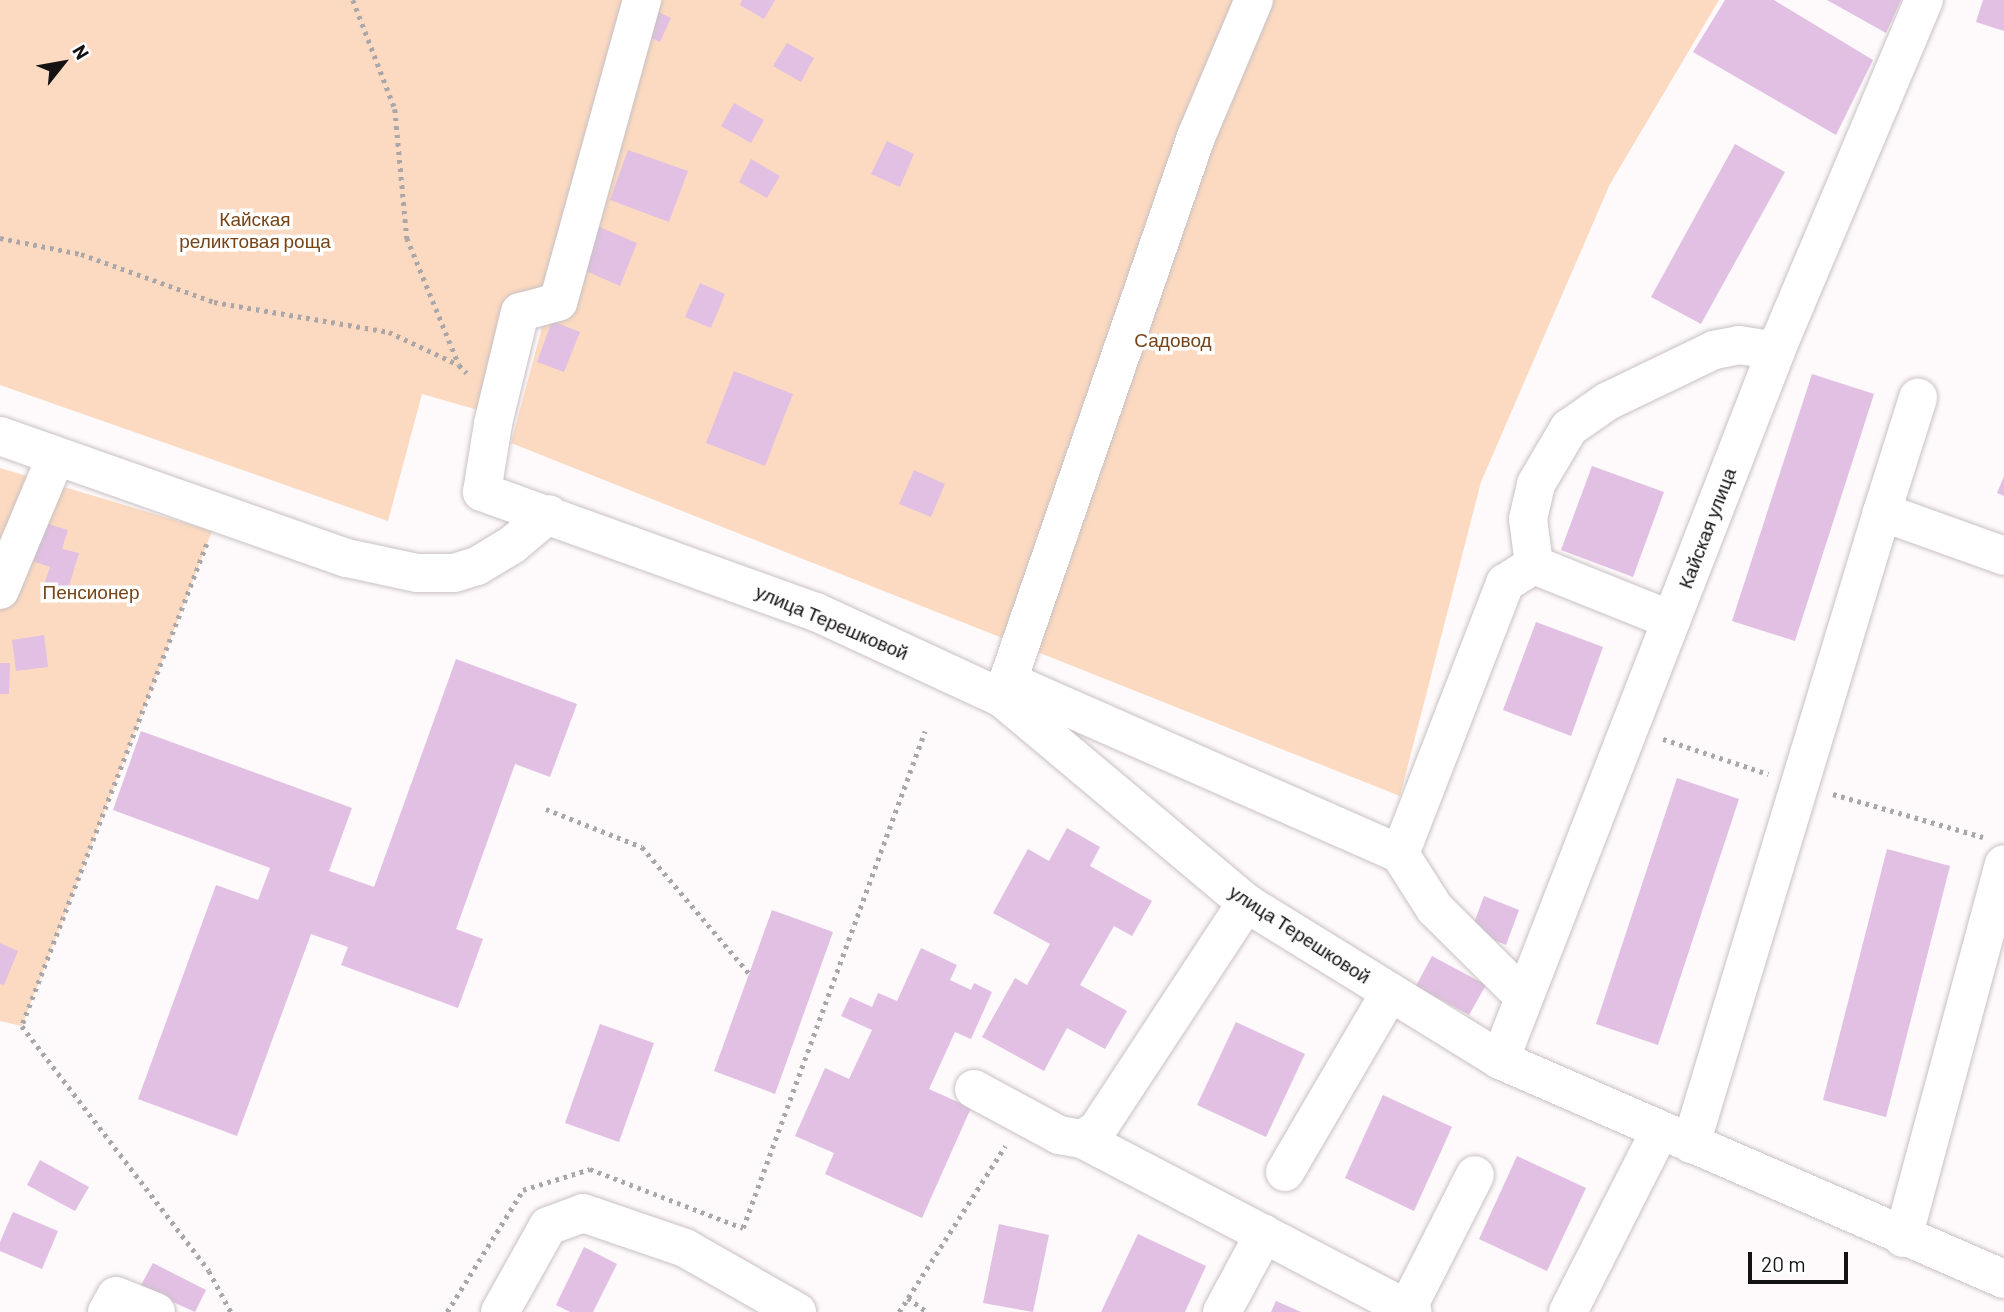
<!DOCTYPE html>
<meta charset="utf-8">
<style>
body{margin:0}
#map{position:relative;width:2004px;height:1312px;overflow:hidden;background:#fef9fa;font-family:Barlow,sans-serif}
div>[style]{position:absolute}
.green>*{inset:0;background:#fcdac1}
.building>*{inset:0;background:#e1c0e3}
.path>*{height:4.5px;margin-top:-2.25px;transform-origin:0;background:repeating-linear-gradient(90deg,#aba7a8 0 3.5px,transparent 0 8.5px)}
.roads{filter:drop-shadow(0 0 2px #c9c1c3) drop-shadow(0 0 2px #c9c1c3)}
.minor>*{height:38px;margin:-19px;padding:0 19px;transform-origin:19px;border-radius:19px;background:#fff}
span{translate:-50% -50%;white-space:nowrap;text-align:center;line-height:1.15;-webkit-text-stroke:7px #fff;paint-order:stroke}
.park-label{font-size:19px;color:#764416}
.street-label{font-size:19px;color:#151213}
.north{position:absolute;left:28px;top:28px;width:70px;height:70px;-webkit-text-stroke:5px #fff;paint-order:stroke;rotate:59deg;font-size:19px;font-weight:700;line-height:28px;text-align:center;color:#151213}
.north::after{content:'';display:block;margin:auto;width:24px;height:32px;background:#151213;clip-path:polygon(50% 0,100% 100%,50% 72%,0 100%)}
.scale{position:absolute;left:1748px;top:1252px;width:100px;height:32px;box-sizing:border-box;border:4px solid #151213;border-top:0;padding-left:9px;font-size:21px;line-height:24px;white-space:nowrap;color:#151213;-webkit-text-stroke:5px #fff;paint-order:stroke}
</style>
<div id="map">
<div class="green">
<i style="clip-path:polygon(0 0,624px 0,506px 418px,422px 394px,388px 521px,0 385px)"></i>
<i style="clip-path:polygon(630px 0,1719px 0,1610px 184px,1481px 482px,1400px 796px,511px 443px)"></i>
<i style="clip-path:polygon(0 468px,212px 531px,22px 1026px,0 1021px)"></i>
</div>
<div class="building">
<i style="clip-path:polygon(742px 0,775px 0,764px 19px,740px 5px)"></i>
<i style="clip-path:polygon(1725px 0,1774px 0,1873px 60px,1836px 135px,1693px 52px)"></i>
<i style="clip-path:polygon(1827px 0,1901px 0,1886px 33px)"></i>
<i style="clip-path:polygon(1983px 0,2004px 0,2004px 31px,1976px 22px)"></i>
<i style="clip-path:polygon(650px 8px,671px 18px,660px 42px,639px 32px)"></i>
<i style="clip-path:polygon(787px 43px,814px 58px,801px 82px,773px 66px)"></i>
<i style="clip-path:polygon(734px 103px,764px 120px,751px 143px,721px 126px)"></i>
<i style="clip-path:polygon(887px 141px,914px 154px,900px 187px,871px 174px)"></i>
<i style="clip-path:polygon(1735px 144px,1785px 172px,1701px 324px,1651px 297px)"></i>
<i style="clip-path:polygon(628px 150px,688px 171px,669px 222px,610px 200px)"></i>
<i style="clip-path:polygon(751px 159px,780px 176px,767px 198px,739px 182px)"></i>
<i style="clip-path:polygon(597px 226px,637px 243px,620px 286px,579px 268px)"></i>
<i style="clip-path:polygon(700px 283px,725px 294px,711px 328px,685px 317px)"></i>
<i style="clip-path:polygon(552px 321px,580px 332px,564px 372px,537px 362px)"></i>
<i style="clip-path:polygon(734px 371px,793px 394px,765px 466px,706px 443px)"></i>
<i style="clip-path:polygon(1812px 374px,1874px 394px,1795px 641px,1732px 621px)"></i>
<i style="clip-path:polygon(1592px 466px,1664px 492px,1633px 577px,1561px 550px)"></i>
<i style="clip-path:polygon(914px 470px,945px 484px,931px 517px,899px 504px)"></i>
<i style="clip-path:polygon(2004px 476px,2004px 496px,1997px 493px)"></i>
<i style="clip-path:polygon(36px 520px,68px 530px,62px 549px,79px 553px,67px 593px,44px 585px,50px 567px,24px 558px)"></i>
<i style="clip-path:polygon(1536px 622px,1603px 647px,1571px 736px,1503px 710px)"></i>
<i style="clip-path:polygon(44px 635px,48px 667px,16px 671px,12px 640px)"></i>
<i style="clip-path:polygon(456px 659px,577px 704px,550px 777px,515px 764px,456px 929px,483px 939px,458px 1008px,341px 965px,348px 947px,311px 934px,237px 1136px,138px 1099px,216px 885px,258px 900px,270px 868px,113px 810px,141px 731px,352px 808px,329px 871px,374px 887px)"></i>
<i style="clip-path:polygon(0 663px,10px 663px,9px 694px,0 694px)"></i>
<i style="clip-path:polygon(1677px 778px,1739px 799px,1658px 1045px,1596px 1024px)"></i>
<i style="clip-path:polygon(1067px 828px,1100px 847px,1090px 866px,1152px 901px,1132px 936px,1114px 926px,1080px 985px,1127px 1011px,1105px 1049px,1067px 1028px,1044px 1071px,982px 1037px,1015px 978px,1027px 985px,1050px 944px,993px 913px,1028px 849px,1049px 861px)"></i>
<i style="clip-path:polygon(1887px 849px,1950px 866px,1886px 1117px,1823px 1100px)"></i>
<i style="clip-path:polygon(1484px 896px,1519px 910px,1506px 945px,1471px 931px)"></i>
<i style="clip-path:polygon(772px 910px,833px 932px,775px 1094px,714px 1071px)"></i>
<i style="clip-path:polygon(0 943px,18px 951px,4px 985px,0 984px)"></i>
<i style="clip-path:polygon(921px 948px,957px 965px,950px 980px,971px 990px,974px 983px,992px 992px,971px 1039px,955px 1032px,929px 1089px,971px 1108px,922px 1218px,825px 1174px,834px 1153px,795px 1136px,825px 1068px,849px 1079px,872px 1030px,841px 1016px,850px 997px,872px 1007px,878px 993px,897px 1001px)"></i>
<i style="clip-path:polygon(1432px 956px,1486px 985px,1469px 1015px,1416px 986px)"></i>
<i style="clip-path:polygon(1236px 1022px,1305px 1054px,1266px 1137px,1197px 1105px)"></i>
<i style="clip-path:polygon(600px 1024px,654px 1043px,619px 1142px,565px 1123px)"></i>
<i style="clip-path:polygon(1383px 1095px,1452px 1127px,1414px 1211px,1345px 1178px)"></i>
<i style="clip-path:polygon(1517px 1156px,1586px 1188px,1547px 1271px,1479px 1239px)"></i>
<i style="clip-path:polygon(40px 1160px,89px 1187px,75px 1211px,27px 1185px)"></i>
<i style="clip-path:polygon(13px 1212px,58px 1231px,42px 1269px,0 1251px,0 1242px)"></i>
<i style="clip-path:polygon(999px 1224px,1049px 1235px,1033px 1312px,983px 1303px)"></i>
<i style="clip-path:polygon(1138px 1234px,1206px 1266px,1185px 1312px,1101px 1312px)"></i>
<i style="clip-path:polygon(584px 1247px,617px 1264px,593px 1312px,570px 1312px,556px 1305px)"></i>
<i style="clip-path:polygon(153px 1263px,206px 1290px,195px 1312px,140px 1287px)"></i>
<i style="clip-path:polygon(1276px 1301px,1301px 1312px,1271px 1312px)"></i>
</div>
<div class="path">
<i style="left:353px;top:0;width:117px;rotate:68.9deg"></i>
<i style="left:395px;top:109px;width:130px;rotate:84.7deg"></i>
<i style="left:407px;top:238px;width:137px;rotate:67.7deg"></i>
<i style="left:459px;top:365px;width:11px;rotate:45deg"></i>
<i style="left:0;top:238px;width:83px;rotate:11.2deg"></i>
<i style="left:81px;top:254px;width:141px;rotate:19.8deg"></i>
<i style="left:214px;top:302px;width:178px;rotate:9.7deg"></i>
<i style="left:389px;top:332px;width:77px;rotate:25.2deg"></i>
<i style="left:207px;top:544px;width:516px;rotate:111deg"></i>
<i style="left:22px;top:1026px;width:308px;rotate:52.6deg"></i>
<i style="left:209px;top:1271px;width:47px;rotate:61.8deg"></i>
<i style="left:1663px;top:739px;width:111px;rotate:18.4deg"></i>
<i style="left:1833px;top:794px;width:156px;rotate:16deg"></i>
<i style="left:546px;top:809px;width:103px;rotate:21.6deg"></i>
<i style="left:642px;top:847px;width:165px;rotate:49.7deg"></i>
<i style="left:908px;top:1298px;width:24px;rotate:36deg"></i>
<i style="left:447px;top:1312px;width:144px;rotate:-58.1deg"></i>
<i style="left:523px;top:1190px;width:70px;rotate:-17.4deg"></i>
<i style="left:590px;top:1169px;width:164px;rotate:21.1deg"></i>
<i style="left:743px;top:1228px;width:529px;rotate:-69.89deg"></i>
<i style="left:899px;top:1312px;width:197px;rotate:-57.4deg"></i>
</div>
<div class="roads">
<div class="minor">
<i style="left:642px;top:0;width:313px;rotate:105.5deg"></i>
<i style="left:558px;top:302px;width:39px;rotate:165deg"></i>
<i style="left:520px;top:312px;width:115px;rotate:103.6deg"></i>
<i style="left:493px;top:424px;width:69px;rotate:99.2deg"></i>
<i style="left:482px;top:492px;width:355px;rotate:19.8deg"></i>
<i style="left:816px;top:612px;width:205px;rotate:24.8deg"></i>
<i style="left:1002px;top:698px;width:319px;rotate:40deg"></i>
<i style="left:1246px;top:903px;width:299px;rotate:31.7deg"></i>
<i style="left:1500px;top:1060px;width:550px;rotate:23.49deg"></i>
<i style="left:0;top:436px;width:368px;rotate:19.4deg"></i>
<i style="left:347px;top:558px;width:72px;rotate:12.1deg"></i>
<i style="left:417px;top:573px;width:37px"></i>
<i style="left:454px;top:573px;width:24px;rotate:-17deg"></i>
<i style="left:477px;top:566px;width:41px;rotate:-31deg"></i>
<i style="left:512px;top:545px;width:48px;rotate:-40deg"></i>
<i style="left:1882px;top:512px;width:120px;rotate:-72.5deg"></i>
<i style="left:1534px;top:565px;width:46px;rotate:-97.4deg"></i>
<i style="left:1528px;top:519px;width:36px;rotate:-77deg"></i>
<i style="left:1536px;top:484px;width:65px;rotate:-59.5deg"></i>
<i style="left:1569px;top:428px;width:47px;rotate:-34.7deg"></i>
<i style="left:1608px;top:401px;width:118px;rotate:-25.7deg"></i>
<i style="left:1714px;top:350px;width:25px;rotate:-11deg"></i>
<i style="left:1739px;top:345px;width:37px;rotate:9deg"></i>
<i style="left:0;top:590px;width:145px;rotate:-67.3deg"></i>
<i style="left:1008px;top:681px;width:428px;rotate:23.8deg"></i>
<i style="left:1002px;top:698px;width:594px;rotate:-70.92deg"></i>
<i style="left:1196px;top:137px;width:149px;rotate:-67.1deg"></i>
<i style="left:1524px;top:997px;width:125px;rotate:-135.3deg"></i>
<i style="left:1435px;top:909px;width:65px;rotate:-122.5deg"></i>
<i style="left:1400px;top:854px;width:291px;rotate:-68.8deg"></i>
<i style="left:1505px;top:583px;width:34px;rotate:-32deg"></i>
<i style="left:1534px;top:565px;width:148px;rotate:21.9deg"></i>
<i style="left:1500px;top:1060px;width:777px;rotate:-68.72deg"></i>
<i style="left:1782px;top:336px;width:365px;rotate:-67.1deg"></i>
<i style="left:974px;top:1089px;width:97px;rotate:28.4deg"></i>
<i style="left:1059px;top:1135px;width:23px;rotate:10deg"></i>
<i style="left:1082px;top:1139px;width:17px;rotate:-31deg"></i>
<i style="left:1097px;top:1130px;width:272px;rotate:-56.7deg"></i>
<i style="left:1082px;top:1139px;width:373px;rotate:27.6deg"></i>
<i style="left:1691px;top:1144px;width:660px;rotate:-73.18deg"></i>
<i style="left:1882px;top:512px;width:130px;rotate:19.8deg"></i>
<i style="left:1285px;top:1172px;width:208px;rotate:-59.7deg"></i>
<i style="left:1903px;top:1238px;width:387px;rotate:-74.9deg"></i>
<i style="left:1407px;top:1309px;width:150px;rotate:-63.1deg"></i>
<i style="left:107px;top:1312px;width:18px;rotate:-61deg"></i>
<i style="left:116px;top:1296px;width:43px;rotate:21.8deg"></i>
<i style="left:500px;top:1312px;width:98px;rotate:-60.8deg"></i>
<i style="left:548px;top:1226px;width:37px;rotate:-20deg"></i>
<i style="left:583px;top:1213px;width:108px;rotate:18.9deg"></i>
<i style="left:685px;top:1248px;width:129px;rotate:29.7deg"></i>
<i style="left:1222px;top:1312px;width:89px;rotate:-61.7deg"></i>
<i style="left:1568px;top:1312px;width:203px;rotate:-63.1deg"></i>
</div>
</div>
<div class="park-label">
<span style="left:255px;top:230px">Кайская<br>реликтовая роща</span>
<span style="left:1173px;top:340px">Садовод</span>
<span style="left:91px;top:592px">Пенсионер</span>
</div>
<div class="street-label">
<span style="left:1707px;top:528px;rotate:-69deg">Кайская улица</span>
<span style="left:832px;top:622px;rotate:23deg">улица Терешковой</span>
<span style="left:1300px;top:934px;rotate:33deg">улица Терешковой</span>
</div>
<div class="north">N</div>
<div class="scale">20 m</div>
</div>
